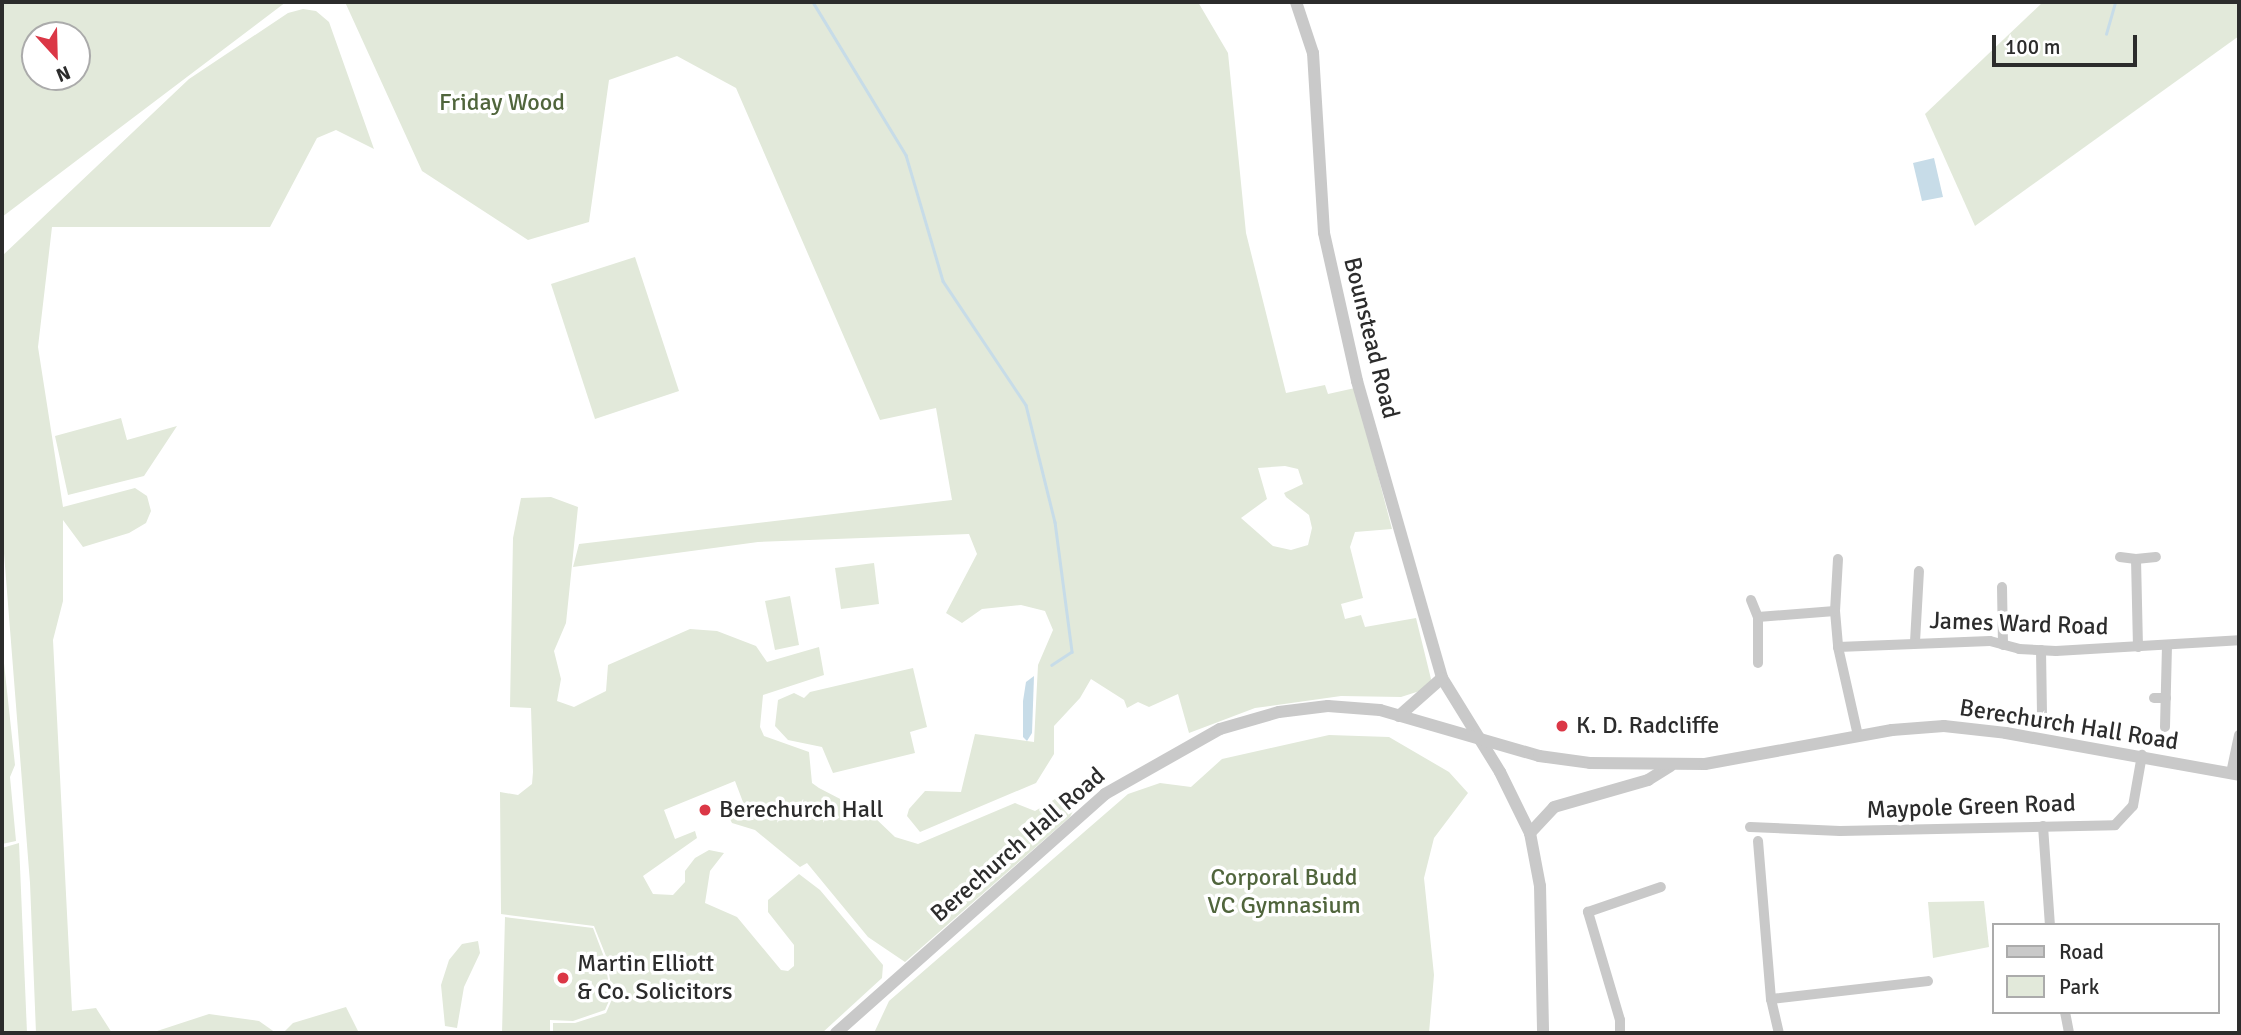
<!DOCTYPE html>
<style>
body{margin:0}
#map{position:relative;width:2241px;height:1035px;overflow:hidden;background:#fff;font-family:Signika,sans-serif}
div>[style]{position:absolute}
.green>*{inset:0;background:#e2e9da}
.water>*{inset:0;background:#c7dce8}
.stream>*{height:2.5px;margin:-1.25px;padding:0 1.25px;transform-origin:1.25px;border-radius:1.25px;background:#c7dce8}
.minor>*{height:10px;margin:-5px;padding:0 5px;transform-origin:5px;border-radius:5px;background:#c9c9c9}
.tertiary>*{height:12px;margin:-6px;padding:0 6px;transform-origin:6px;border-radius:6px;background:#c9c9c9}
.dots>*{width:19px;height:19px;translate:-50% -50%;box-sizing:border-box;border:4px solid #fff;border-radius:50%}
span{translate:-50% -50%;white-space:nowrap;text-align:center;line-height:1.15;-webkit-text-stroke:7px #fff;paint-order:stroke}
.park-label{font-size:24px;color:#50653c}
.street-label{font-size:24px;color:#2c2c2c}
.poi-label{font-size:24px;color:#2c2c2c}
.left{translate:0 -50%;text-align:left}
.frame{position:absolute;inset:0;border:4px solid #2c2c2c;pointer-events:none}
.legend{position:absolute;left:1992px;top:923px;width:228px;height:91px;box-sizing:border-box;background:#fff;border:2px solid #ababab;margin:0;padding:9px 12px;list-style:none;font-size:21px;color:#2c2c2c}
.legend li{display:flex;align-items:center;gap:14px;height:35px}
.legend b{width:35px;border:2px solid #ababab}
.north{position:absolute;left:21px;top:21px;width:70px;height:70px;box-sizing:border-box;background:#fff;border:2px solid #ababab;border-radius:50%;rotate:158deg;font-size:19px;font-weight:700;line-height:28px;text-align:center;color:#2c2c2c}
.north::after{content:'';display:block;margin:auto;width:24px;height:32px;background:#db3746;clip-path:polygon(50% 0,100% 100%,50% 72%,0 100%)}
.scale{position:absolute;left:1992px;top:35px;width:145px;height:32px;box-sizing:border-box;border:4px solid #2c2c2c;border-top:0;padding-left:9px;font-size:21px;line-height:24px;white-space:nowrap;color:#2c2c2c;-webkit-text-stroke:5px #fff;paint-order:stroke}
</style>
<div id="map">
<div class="green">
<i style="clip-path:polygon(evenodd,2px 2px,286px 2px,2px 217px,2px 2px,35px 35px,77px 35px,77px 77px,35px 77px,35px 35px)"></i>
<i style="clip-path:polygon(evenodd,345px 2px,1198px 2px,1228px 53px,1246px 233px,1286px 393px,1325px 385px,1328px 394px,1355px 388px,1392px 529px,1355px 532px,1350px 547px,1363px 598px,1341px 604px,1345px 619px,1361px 615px,1365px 627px,1416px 618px,1431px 679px,1429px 688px,1401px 697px,1341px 696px,1255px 708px,1189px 733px,1178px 694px,1149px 707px,1138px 702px,1127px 708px,1124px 700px,1091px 679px,1080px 698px,1054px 726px,1054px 754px,1036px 783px,920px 832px,907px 816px,909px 809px,925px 791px,961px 792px,975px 734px,1034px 742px,1038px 665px,1053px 630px,1045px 611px,1021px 605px,982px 609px,962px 623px,946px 613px,977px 554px,969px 534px,758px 542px,573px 567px,579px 544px,952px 500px,936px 408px,880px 420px,736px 88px,677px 56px,609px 80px,589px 222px,528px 240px,422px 171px,345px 2px,1285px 466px,1298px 469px,1303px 484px,1284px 493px,1286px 497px,1309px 515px,1312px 528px,1308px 545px,1291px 550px,1273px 546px,1241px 518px,1267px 499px,1258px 468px,1285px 466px)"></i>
<i style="clip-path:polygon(2043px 2px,2239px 2px,2239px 36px,1975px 226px,1925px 114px)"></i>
<i style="clip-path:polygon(303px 9px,316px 11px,329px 22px,374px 149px,336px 130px,317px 138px,270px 227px,52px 227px,38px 347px,63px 507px,135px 488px,147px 496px,151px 511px,146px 523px,129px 533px,83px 547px,63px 520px,63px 601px,53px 640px,72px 1011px,96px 1008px,112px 1033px,36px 1033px,30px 883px,2px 528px,2px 256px,189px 79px,288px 13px)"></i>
<i style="clip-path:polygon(635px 257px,679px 391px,595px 419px,551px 284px)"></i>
<i style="clip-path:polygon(121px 418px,127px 440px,177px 426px,144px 476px,68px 495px,55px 436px)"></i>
<i style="clip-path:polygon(551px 497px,578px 507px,566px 623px,554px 651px,561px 679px,557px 701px,574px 707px,606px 691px,608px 665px,690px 629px,717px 631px,756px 646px,767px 662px,819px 647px,824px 675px,763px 695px,760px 727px,764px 736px,809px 752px,812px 783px,819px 788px,873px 816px,895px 837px,918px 844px,1015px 803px,1035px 811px,1055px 799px,1078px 801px,1070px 817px,905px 962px,868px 937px,807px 863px,800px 867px,755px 830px,732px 823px,729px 817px,746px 810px,735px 781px,664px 810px,675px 839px,695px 831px,697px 838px,643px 876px,653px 894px,673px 895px,685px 882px,685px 871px,695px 858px,709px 850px,724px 853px,710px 871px,705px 903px,737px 917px,781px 970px,788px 971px,794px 966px,794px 945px,768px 912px,768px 900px,799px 874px,820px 890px,883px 965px,882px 978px,822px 1033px,553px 1033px,553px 1023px,575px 1023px,606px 1013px,613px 997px,606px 956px,594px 926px,501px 914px,500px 792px,518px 795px,532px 784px,533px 772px,531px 708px,510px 707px,513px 538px,521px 498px)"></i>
<i style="clip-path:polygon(874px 563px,879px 604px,841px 609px,835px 568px)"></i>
<i style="clip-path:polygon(790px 596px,799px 645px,775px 650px,765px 601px)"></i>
<i style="clip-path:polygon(3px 654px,15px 765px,10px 777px,16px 841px,2px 844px)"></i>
<i style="clip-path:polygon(913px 668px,927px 727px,910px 732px,915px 753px,833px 773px,822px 747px,788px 740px,775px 726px,778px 700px,794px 693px,804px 698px,810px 692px)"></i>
<i style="clip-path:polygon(1329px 735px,1389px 737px,1449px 772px,1468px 793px,1434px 838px,1424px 878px,1434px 975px,1429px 1033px,874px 1033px,889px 1001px,1128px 794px,1160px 783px,1191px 787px,1222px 759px)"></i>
<i style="clip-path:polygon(19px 843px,27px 1033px,2px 1033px,2px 848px)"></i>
<i style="clip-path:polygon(1984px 901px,1989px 947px,1933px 958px,1928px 902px)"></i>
<i style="clip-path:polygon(505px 917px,593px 928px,604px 957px,611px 996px,605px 1010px,573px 1021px,550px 1020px,550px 1033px,502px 1033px)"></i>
<i style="clip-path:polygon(478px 941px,480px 953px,464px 987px,457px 1028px,445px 1026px,441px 985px,449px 960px,462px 944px)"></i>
<i style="clip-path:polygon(346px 1007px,359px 1033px,283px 1033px,293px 1023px)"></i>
<i style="clip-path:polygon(209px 1014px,259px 1021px,276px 1033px,151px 1033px)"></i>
</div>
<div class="water">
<i style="clip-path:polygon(1934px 158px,1943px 197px,1922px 201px,1913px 163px)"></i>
<i style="clip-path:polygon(1034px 676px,1032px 733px,1027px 741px,1023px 737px,1023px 701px,1026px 682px)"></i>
</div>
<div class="stream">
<i style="left:813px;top:2px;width:179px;rotate:58.7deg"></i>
<i style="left:906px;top:155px;width:131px;rotate:73.6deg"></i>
<i style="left:943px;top:281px;width:149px;rotate:56.2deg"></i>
<i style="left:1026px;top:405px;width:121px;rotate:76.1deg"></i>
<i style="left:1055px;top:522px;width:131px;rotate:82.5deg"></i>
<i style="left:1072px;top:652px;width:24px;rotate:147deg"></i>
<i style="left:2106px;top:34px;width:33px;rotate:-74deg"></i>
</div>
<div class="minor">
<i style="left:2120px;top:557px;width:16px;rotate:7deg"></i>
<i style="left:2136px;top:559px;width:88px;rotate:88.7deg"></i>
<i style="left:1838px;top:559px;width:52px;rotate:93.3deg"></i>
<i style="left:1835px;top:611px;width:36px;rotate:85deg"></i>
<i style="left:1838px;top:647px;width:91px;rotate:77.3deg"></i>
<i style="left:2136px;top:559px;width:20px;rotate:-6deg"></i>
<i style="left:2002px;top:587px;width:58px;rotate:89deg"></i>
<i style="left:1751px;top:600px;width:18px;rotate:68deg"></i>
<i style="left:1758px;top:617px;width:77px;rotate:-4.5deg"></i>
<i style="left:1758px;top:617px;width:46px;rotate:90deg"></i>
<i style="left:1915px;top:642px;width:71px;rotate:-86.8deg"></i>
<i style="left:1838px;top:647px;width:152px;rotate:-2.3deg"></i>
<i style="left:1990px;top:641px;width:30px;rotate:15deg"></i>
<i style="left:2019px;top:649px;width:37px;rotate:3deg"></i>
<i style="left:2056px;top:651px;width:183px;rotate:-3.4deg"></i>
<i style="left:2041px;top:650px;width:67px;rotate:89.1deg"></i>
<i style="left:2154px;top:698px;width:12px"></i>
<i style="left:2165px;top:727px;width:81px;rotate:-88.6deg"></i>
<i style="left:2231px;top:773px;width:39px;rotate:-78deg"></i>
<i style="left:2043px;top:826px;width:99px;rotate:86deg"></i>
<i style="left:1750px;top:827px;width:90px;rotate:2.5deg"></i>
<i style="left:1840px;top:831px;width:275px;rotate:-1.2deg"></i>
<i style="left:2115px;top:825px;width:26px;rotate:-47deg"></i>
<i style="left:2133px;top:806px;width:52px;rotate:-80deg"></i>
<i style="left:1758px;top:841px;width:159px;rotate:85.3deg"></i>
<i style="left:1771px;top:999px;width:35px;rotate:77deg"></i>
<i style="left:1771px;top:999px;width:158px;rotate:-6.5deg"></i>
<i style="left:2065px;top:1012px;width:21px;rotate:79deg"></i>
<i style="left:1620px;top:1033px;width:13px;rotate:-90deg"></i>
<i style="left:1620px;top:1020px;width:113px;rotate:-106.5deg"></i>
<i style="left:1588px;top:912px;width:77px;rotate:-18.9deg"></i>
</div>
<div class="tertiary">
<i style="left:1296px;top:2px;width:54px;rotate:71.6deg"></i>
<i style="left:1313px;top:53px;width:180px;rotate:86.5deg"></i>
<i style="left:1324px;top:233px;width:152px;rotate:77.4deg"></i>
<i style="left:1357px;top:381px;width:309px;rotate:74deg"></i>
<i style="left:1442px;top:678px;width:110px;rotate:58.3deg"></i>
<i style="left:1500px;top:772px;width:68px;rotate:63.8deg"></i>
<i style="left:1530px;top:833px;width:54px;rotate:79.3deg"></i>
<i style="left:1540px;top:886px;width:147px;rotate:88.8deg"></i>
<i style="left:1399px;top:716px;width:57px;rotate:-41.5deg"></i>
<i style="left:1530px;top:833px;width:35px;rotate:-47deg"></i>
<i style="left:1554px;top:807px;width:98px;rotate:-16deg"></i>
<i style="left:1648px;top:780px;width:26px;rotate:-32deg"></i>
<i style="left:836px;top:1033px;width:360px;rotate:-41.6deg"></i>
<i style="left:1105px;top:794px;width:132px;rotate:-29.5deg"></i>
<i style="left:1220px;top:729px;width:61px;rotate:-16.1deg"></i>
<i style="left:1279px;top:712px;width:49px;rotate:-7deg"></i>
<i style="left:1328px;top:706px;width:52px;rotate:4.4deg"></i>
<i style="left:1380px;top:710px;width:166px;rotate:16.1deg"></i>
<i style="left:1539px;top:756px;width:51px;rotate:7.8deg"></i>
<i style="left:1590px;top:763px;width:115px;rotate:0.5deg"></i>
<i style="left:1705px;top:764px;width:190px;rotate:-10.3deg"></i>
<i style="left:1892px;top:730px;width:52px;rotate:-4.4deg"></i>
<i style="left:1944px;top:726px;width:62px;rotate:6.4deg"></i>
<i style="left:2006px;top:733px;width:237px;rotate:10.2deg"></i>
</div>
<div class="dots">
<i style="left:1562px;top:726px;background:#db3746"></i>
<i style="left:705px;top:810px;background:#db3746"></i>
<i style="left:563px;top:978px;background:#db3746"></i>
</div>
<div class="park-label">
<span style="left:502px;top:103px">Friday Wood</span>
<span style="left:1284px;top:892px">Corporal Budd<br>VC Gymnasium</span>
</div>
<div class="street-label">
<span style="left:1371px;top:338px;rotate:76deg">Bounstead Road</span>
<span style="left:2019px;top:624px;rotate:2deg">James Ward Road</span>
<span style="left:2069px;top:725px;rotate:9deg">Berechurch Hall Road</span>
<span style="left:1971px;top:807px;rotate:-2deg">Maypole Green Road</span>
<span style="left:1018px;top:845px;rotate:-41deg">Berechurch Hall Road</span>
</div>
<div class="poi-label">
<span class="left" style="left:1576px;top:726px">K. D. Radcliffe</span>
<span class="left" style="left:719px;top:810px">Berechurch Hall</span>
<span class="left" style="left:577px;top:978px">Martin Elliott<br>&amp; Co. Solicitors</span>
</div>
<div class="frame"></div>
<ul class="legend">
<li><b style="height:9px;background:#c9c9c9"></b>Road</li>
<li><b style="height:19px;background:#e2e9da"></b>Park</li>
</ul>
<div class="north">N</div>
<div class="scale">100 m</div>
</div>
